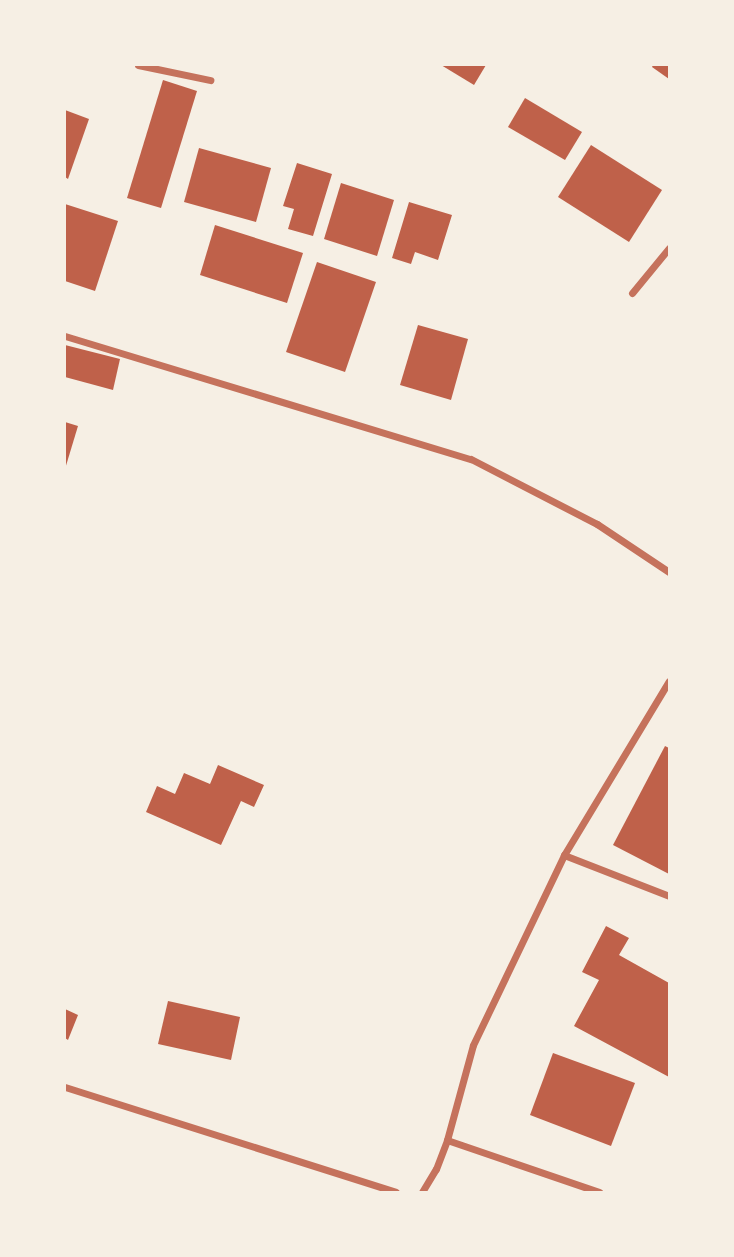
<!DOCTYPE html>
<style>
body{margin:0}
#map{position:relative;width:734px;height:1257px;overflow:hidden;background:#f6efe4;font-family:"IBM Plex Sans",sans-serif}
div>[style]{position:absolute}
.building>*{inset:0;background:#bf614a}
.minor>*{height:7px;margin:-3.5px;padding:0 3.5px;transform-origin:3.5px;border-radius:3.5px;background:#c5725c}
span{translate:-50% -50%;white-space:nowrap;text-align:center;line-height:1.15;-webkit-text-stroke:5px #f6efe4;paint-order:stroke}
.frame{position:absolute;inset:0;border:66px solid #f6efe4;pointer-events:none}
</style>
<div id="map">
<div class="building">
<i style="clip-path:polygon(441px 65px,486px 65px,474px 85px)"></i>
<i style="clip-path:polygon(653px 65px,669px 65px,669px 79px,652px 67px)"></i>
<i style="clip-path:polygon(163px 80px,197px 91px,161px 208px,127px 198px)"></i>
<i style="clip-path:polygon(525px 98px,582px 132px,565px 160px,508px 127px)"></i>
<i style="clip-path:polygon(65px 110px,89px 119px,68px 179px,65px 177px)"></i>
<i style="clip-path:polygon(591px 145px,662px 190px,629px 242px,558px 197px)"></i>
<i style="clip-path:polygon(199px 148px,271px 168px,256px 222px,184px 202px)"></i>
<i style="clip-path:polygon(297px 163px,332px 174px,313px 236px,288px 229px,294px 209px,283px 206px)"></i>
<i style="clip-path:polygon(341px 183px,394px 200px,377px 256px,324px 239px)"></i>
<i style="clip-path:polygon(409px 202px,452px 215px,438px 260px,415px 252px,411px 264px,392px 258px)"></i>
<i style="clip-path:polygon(65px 204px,118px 221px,95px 291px,65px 281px)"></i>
<i style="clip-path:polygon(215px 225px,303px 253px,287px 303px,200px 275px)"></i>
<i style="clip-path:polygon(317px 262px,376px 282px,345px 372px,286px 352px)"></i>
<i style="clip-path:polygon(418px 325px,468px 339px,451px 400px,400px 385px)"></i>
<i style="clip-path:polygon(65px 345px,120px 359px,113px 390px,65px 377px)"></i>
<i style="clip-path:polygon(65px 422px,78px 426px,65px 469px)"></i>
<i style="clip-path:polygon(665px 746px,669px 748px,669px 874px,613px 845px)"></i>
<i style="clip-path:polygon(218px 765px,264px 785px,254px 807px,241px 801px,221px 845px,146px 812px,157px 786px,175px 794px,184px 773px,210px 784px)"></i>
<i style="clip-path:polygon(606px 926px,629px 938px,619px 955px,669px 983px,669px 1077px,574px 1026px,599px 980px,582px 972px)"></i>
<i style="clip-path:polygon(168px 1001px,240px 1017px,231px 1060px,158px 1044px)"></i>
<i style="clip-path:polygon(65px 1009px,78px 1015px,68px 1040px,65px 1038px)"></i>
<i style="clip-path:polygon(553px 1053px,635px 1083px,611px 1146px,530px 1115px)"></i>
</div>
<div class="minor">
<i style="left:138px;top:65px;width:74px;rotate:11.8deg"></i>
<i style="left:632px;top:293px;width:58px;rotate:-50.6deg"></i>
<i style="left:65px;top:336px;width:424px;rotate:16.9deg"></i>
<i style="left:471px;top:459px;width:142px;rotate:27.3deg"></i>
<i style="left:597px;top:524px;width:87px;rotate:33.7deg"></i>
<i style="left:564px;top:855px;width:113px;rotate:21.3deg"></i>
<i style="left:65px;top:1087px;width:347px;rotate:17.6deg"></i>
<i style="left:447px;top:1140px;width:161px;rotate:18.9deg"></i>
<i style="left:422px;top:1192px;width:27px;rotate:-59deg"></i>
<i style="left:436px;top:1169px;width:31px;rotate:-69deg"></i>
<i style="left:447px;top:1140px;width:98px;rotate:-74.7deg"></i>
<i style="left:473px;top:1045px;width:211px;rotate:-64.4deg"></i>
<i style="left:564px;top:855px;width:203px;rotate:-58.9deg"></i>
</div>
<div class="frame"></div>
</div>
